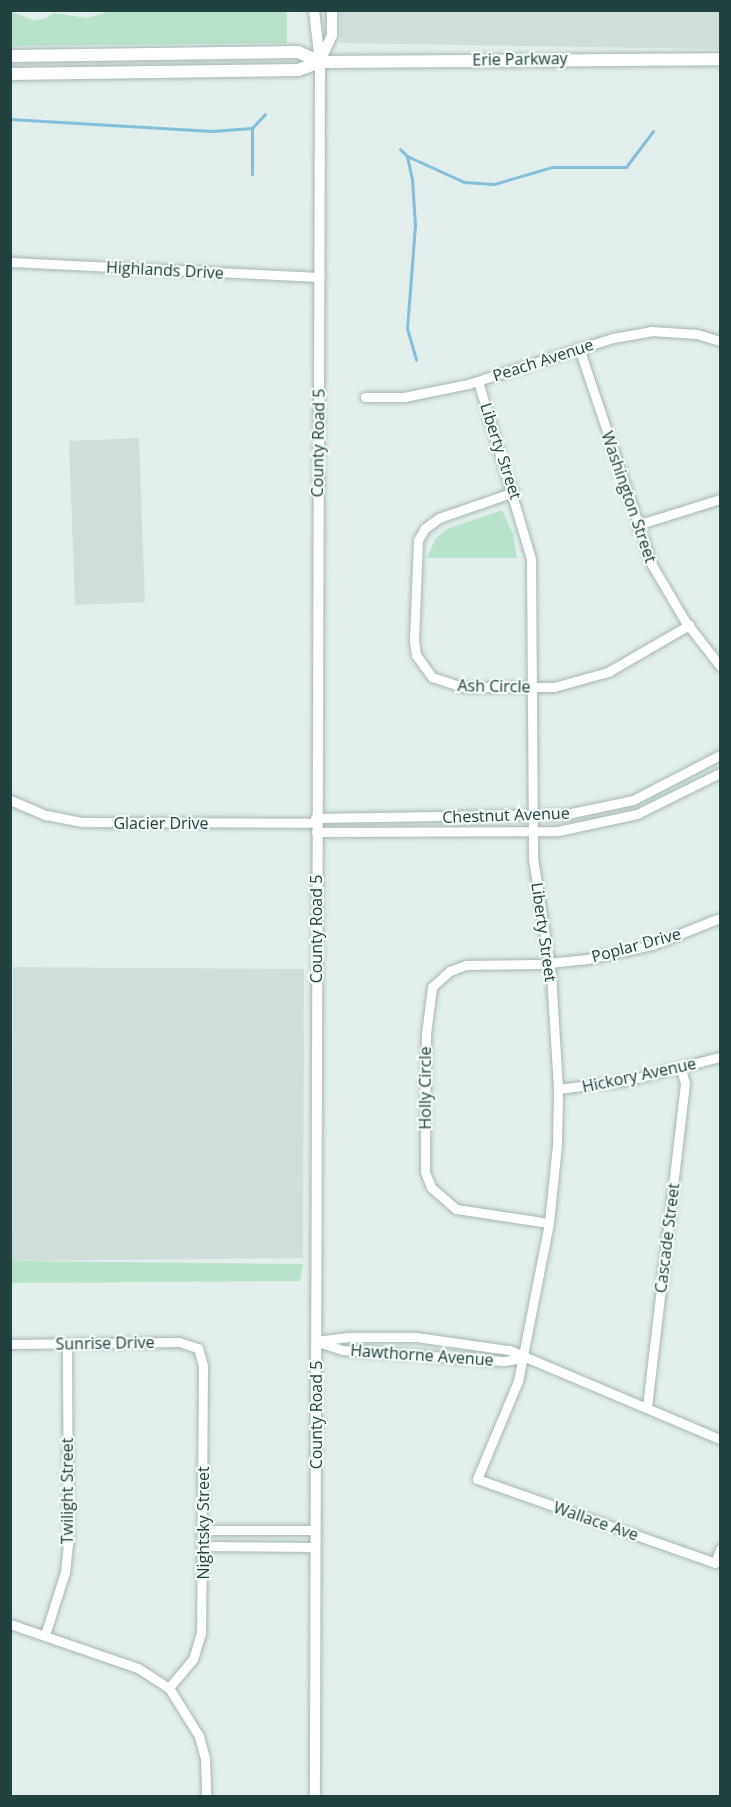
<!DOCTYPE html>
<style>
body{margin:0}
#map{position:relative;width:731px;height:1807px;overflow:hidden;background:#e2eeeb;font-family:"Open Sans",sans-serif}
div>[style]{position:absolute}
.built>*{inset:0;background:#d0deda}
.green>*{inset:0;background:#b9e2ca}
.stream>*{height:3px;margin:-1.5px;padding:0 1.5px;transform-origin:1.5px;border-radius:1.5px;background:#84bed9}
.roads{filter:drop-shadow(0 0 2px #a4b7b4) drop-shadow(0 0 2px #a4b7b4)}
.minor>*{height:9px;margin:-4.5px;padding:0 4.5px;transform-origin:4.5px;border-radius:4.5px;background:#fff}
.tertiary>*{height:10px;margin:-5px;padding:0 5px;transform-origin:5px;border-radius:5px;background:#fff}
.secondary>*{height:12px;margin:-6px;padding:0 6px;transform-origin:6px;border-radius:6px;background:#fff}
span{translate:-50% -50%;white-space:nowrap;text-align:center;line-height:1.15;-webkit-text-stroke:4.5px #f3faf8;paint-order:stroke}
.street-label{font-size:16px;color:#20413e}
.frame{position:absolute;inset:0;border:12px solid #20413e;pointer-events:none}
</style>
<div id="map">
<div class="built">
<i style="clip-path:polygon(340px 11px,720px 11px,720px 49px,340px 43px)"></i>
<i style="clip-path:polygon(139px 438px,145px 602px,75px 605px,69px 441px)"></i>
<i style="clip-path:polygon(13px 967px,304px 969px,303px 1258px,12px 1261px)"></i>
</div>
<div class="green">
<i style="clip-path:polygon(113px 10px,287px 11px,287px 43px,11px 46px,11px 11px,33px 20px,44px 19px,54px 13px,87px 18px)"></i>
<i style="clip-path:polygon(502px 510px,513px 534px,517px 558px,427px 558px,435px 539px,447px 529px)"></i>
<i style="clip-path:polygon(11px 1261px,303px 1264px,300px 1281px,11px 1283px)"></i>
</div>
<div class="stream">
<i style="left:10px;top:119px;width:202px;rotate:3.4deg"></i>
<i style="left:212px;top:131px;width:40px;rotate:-4.3deg"></i>
<i style="left:252px;top:128px;width:19px;rotate:-47deg"></i>
<i style="left:400px;top:149px;width:10px;rotate:45deg"></i>
<i style="left:407px;top:156px;width:24px;rotate:78deg"></i>
<i style="left:412px;top:179px;width:46px;rotate:86.3deg"></i>
<i style="left:415px;top:225px;width:103px;rotate:94.4deg"></i>
<i style="left:407px;top:328px;width:33px;rotate:74deg"></i>
<i style="left:407px;top:156px;width:63px;rotate:24.5deg"></i>
<i style="left:464px;top:182px;width:30px;rotate:4deg"></i>
<i style="left:494px;top:184px;width:60px;rotate:-16.3deg"></i>
<i style="left:552px;top:167px;width:74px"></i>
<i style="left:626px;top:167px;width:45px;rotate:-53.1deg"></i>
<i style="left:252px;top:174px;width:46px;rotate:-90deg"></i>
</div>
<div class="roads">
<div class="minor">
<i style="left:10px;top:262px;width:310px;rotate:2.8deg"></i>
<i style="left:579px;top:348px;width:229px;rotate:71.4deg"></i>
<i style="left:652px;top:565px;width:65px;rotate:59.5deg"></i>
<i style="left:685px;top:621px;width:57px;rotate:52.1deg"></i>
<i style="left:478px;top:381px;width:186px;rotate:73.4deg"></i>
<i style="left:531px;top:559px;width:299px;rotate:89.6deg"></i>
<i style="left:533px;top:858px;width:117px;rotate:81.2deg"></i>
<i style="left:551px;top:974px;width:115px;rotate:86.5deg"></i>
<i style="left:558px;top:1089px;width:56px;rotate:91deg"></i>
<i style="left:557px;top:1145px;width:78px;rotate:95.9deg"></i>
<i style="left:549px;top:1223px;width:161px;rotate:101.1deg"></i>
<i style="left:518px;top:1381px;width:106px;rotate:112.7deg"></i>
<i style="left:477px;top:1479px;width:252px;rotate:19.4deg"></i>
<i style="left:715px;top:1563px;width:15px;rotate:-70deg"></i>
<i style="left:365px;top:397px;width:39px"></i>
<i style="left:404px;top:397px;width:65px;rotate:-11.5deg"></i>
<i style="left:468px;top:384px;width:152px;rotate:-17.6deg"></i>
<i style="left:613px;top:338px;width:39px;rotate:-10deg"></i>
<i style="left:651px;top:331px;width:46px;rotate:3.7deg"></i>
<i style="left:697px;top:334px;width:24px;rotate:17deg"></i>
<i style="left:514px;top:492px;width:79px;rotate:160.9deg"></i>
<i style="left:439px;top:518px;width:17px;rotate:144deg"></i>
<i style="left:425px;top:528px;width:14px;rotate:120deg"></i>
<i style="left:418px;top:540px;width:101px;rotate:92.3deg"></i>
<i style="left:414px;top:641px;width:14px;rotate:82deg"></i>
<i style="left:416px;top:655px;width:27px;rotate:54deg"></i>
<i style="left:432px;top:677px;width:33px;rotate:18deg"></i>
<i style="left:463px;top:687px;width:91px"></i>
<i style="left:554px;top:687px;width:56px;rotate:-15.5deg"></i>
<i style="left:608px;top:672px;width:94px;rotate:-30.1deg"></i>
<i style="left:637px;top:525px;width:87px;rotate:-17.4deg"></i>
<i style="left:10px;top:800px;width:39px;rotate:23deg"></i>
<i style="left:46px;top:815px;width:37px;rotate:11deg"></i>
<i style="left:82px;top:822px;width:233px;rotate:0.2deg"></i>
<i style="left:315px;top:818px;width:252px;rotate:-0.9deg"></i>
<i style="left:567px;top:814px;width:67px;rotate:-12deg"></i>
<i style="left:633px;top:800px;width:98px;rotate:-27.3deg"></i>
<i style="left:316px;top:832px;width:242px;rotate:-0.2deg"></i>
<i style="left:558px;top:831px;width:81px;rotate:-12.1deg"></i>
<i style="left:637px;top:814px;width:93px;rotate:-26.3deg"></i>
<i style="left:558px;top:1089px;width:72px;rotate:-7.2deg"></i>
<i style="left:629px;top:1080px;width:94px;rotate:-14.2deg"></i>
<i style="left:549px;top:1223px;width:94px;rotate:-171.4deg"></i>
<i style="left:456px;top:1209px;width:33px;rotate:-139deg"></i>
<i style="left:431px;top:1187px;width:16px;rotate:-112deg"></i>
<i style="left:425px;top:1172px;width:26px;rotate:-90deg"></i>
<i style="left:425px;top:1146px;width:112px;rotate:-89.5deg"></i>
<i style="left:426px;top:1034px;width:47px;rotate:-82.7deg"></i>
<i style="left:432px;top:987px;width:24px;rotate:-42deg"></i>
<i style="left:450px;top:971px;width:17px;rotate:-21deg"></i>
<i style="left:466px;top:965px;width:73px;rotate:-0.8deg"></i>
<i style="left:539px;top:964px;width:48px;rotate:-5.9deg"></i>
<i style="left:587px;top:959px;width:66px;rotate:-12.2deg"></i>
<i style="left:652px;top:945px;width:73px;rotate:-21.7deg"></i>
<i style="left:316px;top:1341px;width:31px;rotate:-7deg"></i>
<i style="left:347px;top:1337px;width:69px"></i>
<i style="left:416px;top:1337px;width:94px;rotate:8deg"></i>
<i style="left:509px;top:1350px;width:229px;rotate:22.9deg"></i>
<i style="left:318px;top:1342px;width:25px;rotate:18deg"></i>
<i style="left:342px;top:1350px;width:162px;rotate:3.9deg"></i>
<i style="left:504px;top:1361px;width:18px;rotate:-9deg"></i>
<i style="left:10px;top:1344px;width:169px;rotate:-0.7deg"></i>
<i style="left:179px;top:1342px;width:20px;rotate:18deg"></i>
<i style="left:198px;top:1348px;width:19px;rotate:74deg"></i>
<i style="left:203px;top:1366px;width:267px;rotate:90.4deg"></i>
<i style="left:201px;top:1633px;width:27px;rotate:107deg"></i>
<i style="left:193px;top:1659px;width:38px;rotate:130deg"></i>
<i style="left:647px;top:1407px;width:326px;rotate:-83.3deg"></i>
<i style="left:685px;top:1083px;width:15px;rotate:-106deg"></i>
<i style="left:203px;top:1530px;width:112px"></i>
<i style="left:203px;top:1546px;width:112px;rotate:0.5deg"></i>
<i style="left:10px;top:1624px;width:135px;rotate:19deg"></i>
<i style="left:138px;top:1668px;width:37px;rotate:33deg"></i>
<i style="left:169px;top:1688px;width:57px;rotate:58deg"></i>
<i style="left:199px;top:1736px;width:24px;rotate:75deg"></i>
<i style="left:205px;top:1759px;width:37px;rotate:88deg"></i>
<i style="left:45px;top:1635px;width:66px;rotate:-72.4deg"></i>
<i style="left:65px;top:1572px;width:28px;rotate:-84deg"></i>
<i style="left:68px;top:1544px;width:201px;rotate:-90.3deg"></i>
</div>
<div class="tertiary">
<i style="left:314px;top:10px;width:52px;rotate:83.4deg"></i>
<i style="left:320px;top:62px;width:1734px;rotate:90.17deg"></i>
<i style="left:320px;top:61px;width:29px;rotate:-65deg"></i>
<i style="left:332px;top:35px;width:25px;rotate:-90deg"></i>
</div>
<div class="secondary">
<i style="left:10px;top:56px;width:288px;rotate:-0.8deg"></i>
<i style="left:298px;top:52px;width:24px;rotate:24deg"></i>
<i style="left:10px;top:74px;width:288px;rotate:-0.8deg"></i>
<i style="left:298px;top:70px;width:23px;rotate:-20deg"></i>
<i style="left:320px;top:62px;width:400px;rotate:-0.4deg"></i>
</div>
</div>
<div class="street-label">
<span style="left:520px;top:59px;rotate:-1deg">Erie Parkway</span>
<span style="left:165px;top:270px;rotate:3deg">Highlands Drive</span>
<span style="left:543px;top:360px;rotate:-18deg">Peach Avenue</span>
<span style="left:318px;top:443px;rotate:-89deg">County Road 5</span>
<span style="left:501px;top:451px;rotate:72deg">Liberty Street</span>
<span style="left:629px;top:497px;rotate:71deg">Washington Street</span>
<span style="left:494px;top:686px;rotate:1deg">Ash Circle</span>
<span style="left:506px;top:815px;rotate:-2deg">Chestnut Avenue</span>
<span style="left:161px;top:823px">Glacier Drive</span>
<span style="left:316px;top:929px;rotate:-90deg">County Road 5</span>
<span style="left:544px;top:932px;rotate:82deg">Liberty Street</span>
<span style="left:636px;top:945px;rotate:-15deg">Poplar Drive</span>
<span style="left:639px;top:1075px;rotate:-12deg">Hickory Avenue</span>
<span style="left:425px;top:1088px;rotate:-90deg">Holly Circle</span>
<span style="left:667px;top:1238px;rotate:-83deg">Cascade Street</span>
<span style="left:105px;top:1343px;rotate:-1deg">Sunrise Drive</span>
<span style="left:422px;top:1355px;rotate:4deg">Hawthorne Avenue</span>
<span style="left:316px;top:1415px;rotate:-90deg">County Road 5</span>
<span style="left:67px;top:1491px;rotate:-90deg">Twilight Street</span>
<span style="left:596px;top:1521px;rotate:19deg">Wallace Ave</span>
<span style="left:203px;top:1523px;rotate:-90deg">Nightsky Street</span>
</div>
<div class="frame"></div>
</div>
